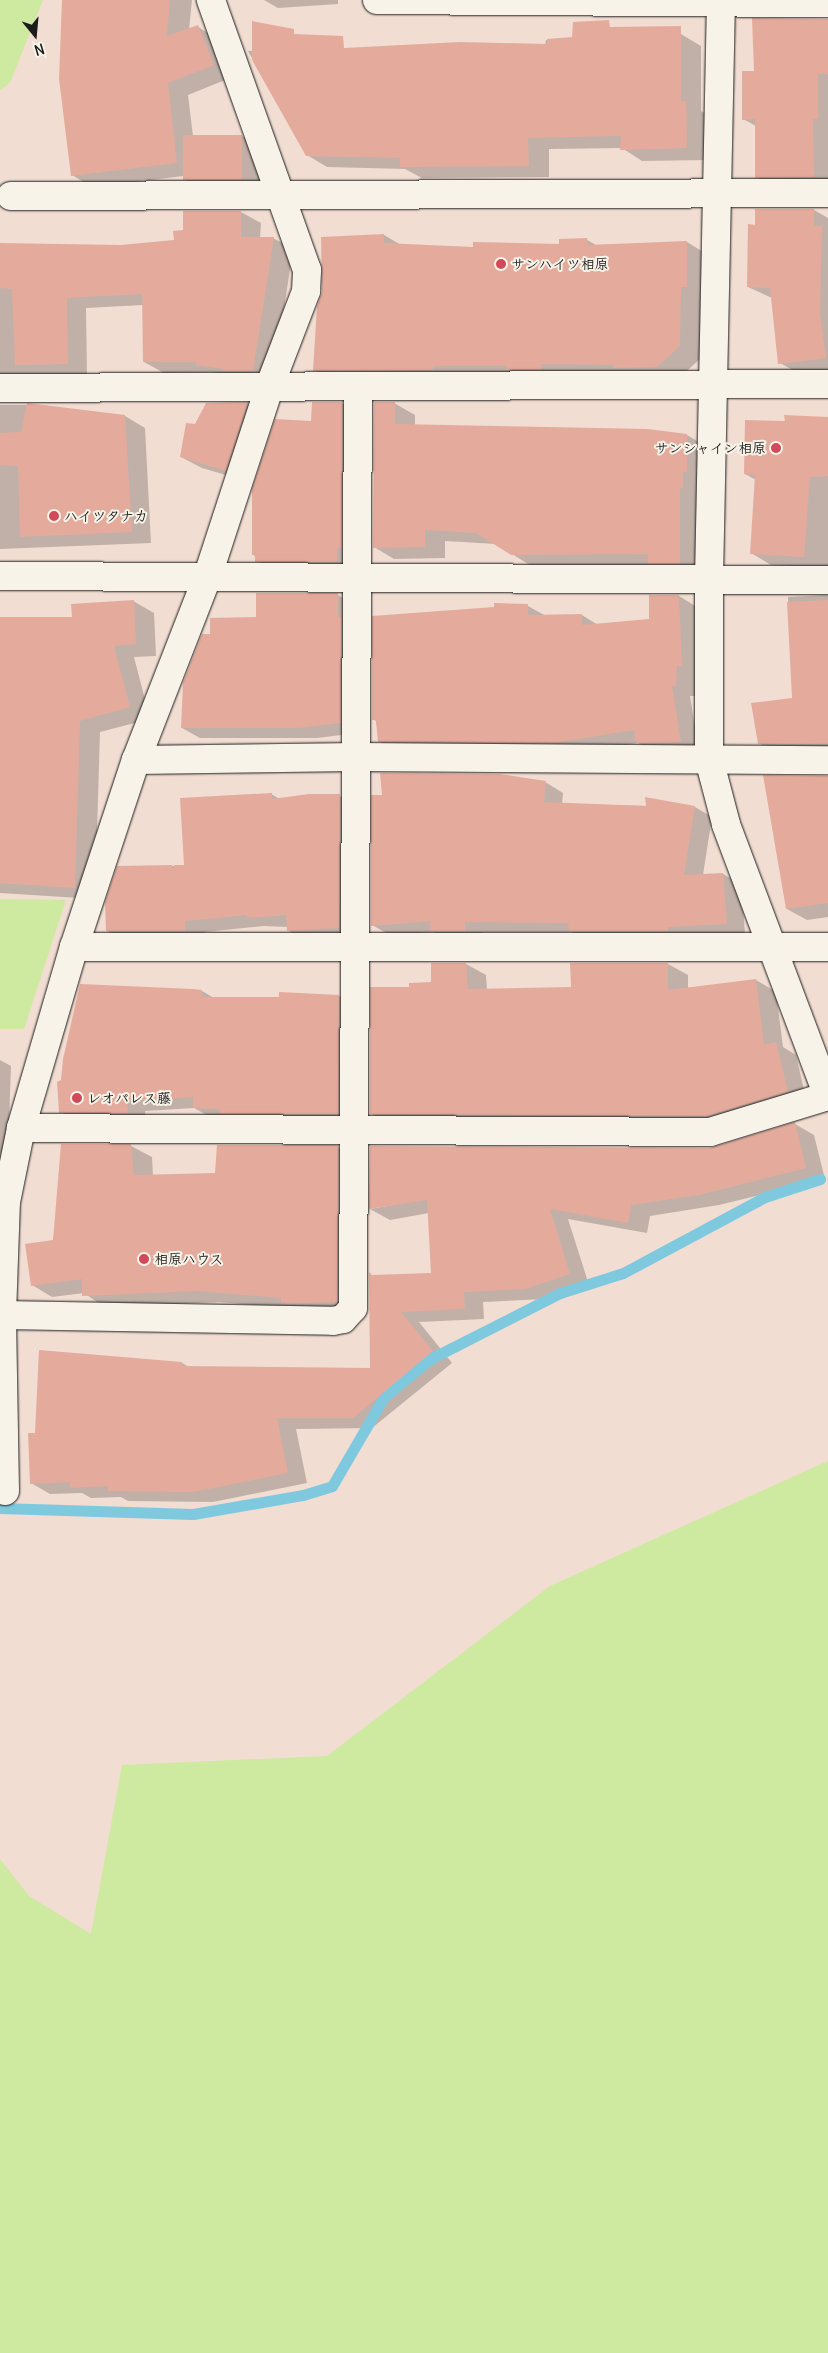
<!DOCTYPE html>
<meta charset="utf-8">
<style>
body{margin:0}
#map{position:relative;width:828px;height:2353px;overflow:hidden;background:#f1ddd2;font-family:Delius,"Klee One",sans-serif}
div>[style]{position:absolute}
.green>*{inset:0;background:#cee9a0}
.shadow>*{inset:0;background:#0003}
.stream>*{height:11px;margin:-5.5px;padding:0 5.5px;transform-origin:5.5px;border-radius:5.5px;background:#7fc9df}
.building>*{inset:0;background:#e4ab9d}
.roads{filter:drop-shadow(0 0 1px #1c1c1c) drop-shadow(0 0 1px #1c1c1c)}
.minor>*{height:28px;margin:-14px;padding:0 14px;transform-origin:14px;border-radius:14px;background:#f7f3e8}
.dots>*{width:14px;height:14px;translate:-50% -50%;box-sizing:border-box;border:2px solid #f7f3e8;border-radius:50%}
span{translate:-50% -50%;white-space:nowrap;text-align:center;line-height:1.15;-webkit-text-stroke:4px #f7f3e8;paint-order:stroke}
.poi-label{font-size:14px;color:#1c1c1c;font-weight:700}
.left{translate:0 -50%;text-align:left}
.right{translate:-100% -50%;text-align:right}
.north{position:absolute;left:10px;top:10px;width:50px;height:50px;-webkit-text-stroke:4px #f7f3e8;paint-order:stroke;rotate:163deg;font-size:14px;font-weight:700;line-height:20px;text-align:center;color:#1c1c1c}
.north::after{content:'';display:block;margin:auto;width:18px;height:22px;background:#1c1c1c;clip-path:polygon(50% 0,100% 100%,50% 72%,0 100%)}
</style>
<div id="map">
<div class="green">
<i style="clip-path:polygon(0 0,43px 0,10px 83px,0 90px)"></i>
<i style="clip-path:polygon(0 899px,66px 900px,24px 1029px,0 1029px)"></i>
<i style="clip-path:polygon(828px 1461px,828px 2353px,0 2353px,0 1859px,29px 1896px,91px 1934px,122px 1765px,327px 1756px,550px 1586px)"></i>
</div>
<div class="shadow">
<i style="clip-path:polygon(94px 0,192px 0,189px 30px,198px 27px,218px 39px,230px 78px,188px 95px,193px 136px,242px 136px,263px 148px,262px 191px,205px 191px,184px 179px,184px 176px,92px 187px,72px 175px)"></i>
<i style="clip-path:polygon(264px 0,338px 0,338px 4px,278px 8px)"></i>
<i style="clip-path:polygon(828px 20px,828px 188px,776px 188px,756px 177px,756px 126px,743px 119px,755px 72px)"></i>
<i style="clip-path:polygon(681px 34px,701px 46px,701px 111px,706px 114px,707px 160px,642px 161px,622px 148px,549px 149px,549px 177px,422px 178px,405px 169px,327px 167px,307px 155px,248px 51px,545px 45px,546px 40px)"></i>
<i style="clip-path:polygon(814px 210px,828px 218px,828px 371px,800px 374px,780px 363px,772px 298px,748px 287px,757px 226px)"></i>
<i style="clip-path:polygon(184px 212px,241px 212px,261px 223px,260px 238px,273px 238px,293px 249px,273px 382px,211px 372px,164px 373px,144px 362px,143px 305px,86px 308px,87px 374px,0 376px,0 244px,121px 246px,175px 241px,184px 232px)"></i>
<i style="clip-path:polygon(384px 235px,401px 245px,474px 248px,560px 246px,587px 240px,596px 245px,687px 242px,708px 255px,701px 358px,679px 378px,336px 383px,315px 370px)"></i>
<i style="clip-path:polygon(342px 403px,360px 414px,355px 572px,275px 571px,257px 561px,254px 555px,312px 422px)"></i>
<i style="clip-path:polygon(394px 403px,415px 415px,415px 426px,687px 435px,707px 447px,700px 575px,670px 575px,653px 565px,533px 567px,496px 544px,445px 541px,445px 558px,394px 559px,374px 547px)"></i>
<i style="clip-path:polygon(207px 404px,248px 404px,268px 415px,246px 481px,202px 468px,181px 457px)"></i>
<i style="clip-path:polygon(0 405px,40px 405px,125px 416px,145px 428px,151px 543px,0 549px)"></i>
<i style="clip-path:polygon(828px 418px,828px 576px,807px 575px,791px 566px,771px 565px,751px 553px,756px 480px,745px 474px,786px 422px)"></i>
<i style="clip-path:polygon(338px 595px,355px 605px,358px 733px,317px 738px,200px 738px,182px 728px,211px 635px)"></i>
<i style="clip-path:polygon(828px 595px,828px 755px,779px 755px,759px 743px,793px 699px,788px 597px)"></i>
<i style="clip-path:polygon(679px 596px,697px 607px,700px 676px,695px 676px,695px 696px,690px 696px,699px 753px,656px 753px,638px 743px,573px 753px,397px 752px,379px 741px,376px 721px,373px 719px,528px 606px,546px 616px,582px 615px,598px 625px,650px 620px)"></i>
<i style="clip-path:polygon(133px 601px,154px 613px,156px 656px,134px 657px,150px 719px,100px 732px,95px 899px,0 893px,0 618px,73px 618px)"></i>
<i style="clip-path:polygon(828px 777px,828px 917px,807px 920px,787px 909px)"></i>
<i style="clip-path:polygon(545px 782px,563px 793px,562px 804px,695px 807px,712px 817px,703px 875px,723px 874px,741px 884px,745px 933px,588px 941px,572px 932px,482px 932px,483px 941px,449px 941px,434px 932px,390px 935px,372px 925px)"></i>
<i style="clip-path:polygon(271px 794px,280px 799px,340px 796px,359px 807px,359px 939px,308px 942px,289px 931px,288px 927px,264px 926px,204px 932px,204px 942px,127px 942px,107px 931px,172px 866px,185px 866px)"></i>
<i style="clip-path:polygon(432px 964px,466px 964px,486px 975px,487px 990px,572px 988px,668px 964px,688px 975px,688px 988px,756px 980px,776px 992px,783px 1047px,796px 1055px,807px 1103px,728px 1127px,391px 1125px,371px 1114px,410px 988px,432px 983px)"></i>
<i style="clip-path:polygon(202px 991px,214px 998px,339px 996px,357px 1006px,356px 1124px,212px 1118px,194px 1108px,145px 1111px,146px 1123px,79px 1122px,61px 1112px)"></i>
<i style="clip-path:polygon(0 1060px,11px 1066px,7px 1181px,0 1181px)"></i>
<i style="clip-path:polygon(795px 1124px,814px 1135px,825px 1179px,719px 1205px,650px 1216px,647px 1233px,568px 1219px,589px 1285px,545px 1299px,483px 1302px,484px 1319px,419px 1322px,452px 1363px,372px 1428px,296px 1429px,307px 1483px,213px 1502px,128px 1501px,121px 1497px,91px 1498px,82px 1493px,50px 1494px,31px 1483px,36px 1434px,182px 1363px,189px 1367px,371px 1369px,374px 1277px,432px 1274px,429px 1213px,390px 1220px,370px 1209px,710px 1149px)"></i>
<i style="clip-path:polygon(131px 1146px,152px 1157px,153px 1176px,216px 1175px,338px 1147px,358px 1159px,356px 1314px,219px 1302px,104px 1307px,84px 1293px,52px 1297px,32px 1285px,54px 1241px)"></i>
</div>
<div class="stream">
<i style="left:0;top:1508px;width:193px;rotate:1.8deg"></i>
<i style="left:193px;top:1514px;width:112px;rotate:-9.8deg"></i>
<i style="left:303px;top:1495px;width:30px;rotate:-17deg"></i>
<i style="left:332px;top:1486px;width:103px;rotate:-59.7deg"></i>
<i style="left:384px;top:1397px;width:60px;rotate:-39.6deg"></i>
<i style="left:430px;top:1359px;width:146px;rotate:-26.9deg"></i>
<i style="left:560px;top:1293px;width:66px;rotate:-17.6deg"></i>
<i style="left:623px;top:1273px;width:161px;rotate:-28.2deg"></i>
<i style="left:765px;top:1197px;width:58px;rotate:-18.1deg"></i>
</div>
<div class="building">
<i style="clip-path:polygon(62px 0,170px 0,167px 36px,198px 25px,214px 65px,168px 83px,177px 163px,71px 176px,59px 79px)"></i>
<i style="clip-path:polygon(752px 18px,828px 19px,828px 74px,818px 74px,818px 119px,813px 119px,814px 177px,755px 178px,755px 119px,742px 120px,742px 71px,754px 71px)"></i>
<i style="clip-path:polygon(609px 20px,610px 27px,681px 26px,681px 101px,686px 101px,687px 148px,620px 150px,621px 136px,528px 138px,529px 166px,400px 167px,400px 158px,306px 156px,252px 60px,252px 21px,294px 29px,294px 34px,343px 36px,344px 48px,460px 42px,547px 44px,547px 39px,572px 37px,573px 22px)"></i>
<i style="clip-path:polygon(183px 135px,242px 135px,242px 180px,183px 180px)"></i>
<i style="clip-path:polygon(755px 209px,814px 209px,814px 226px,822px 226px,820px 314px,826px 358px,778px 364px,770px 288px,747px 287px,748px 224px,755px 225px)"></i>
<i style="clip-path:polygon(183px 211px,241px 211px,241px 237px,274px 237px,253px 371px,222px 371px,224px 369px,196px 365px,196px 362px,143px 362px,142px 294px,67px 298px,68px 364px,15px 365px,12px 289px,0 288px,0 243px,121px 245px,174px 240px,173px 231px,183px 230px)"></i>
<i style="clip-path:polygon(384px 234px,384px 243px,473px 247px,473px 242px,559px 244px,559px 239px,587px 238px,588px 245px,687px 241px,687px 287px,681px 287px,680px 346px,657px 367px,614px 368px,614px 365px,541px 364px,541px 370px,507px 370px,507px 366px,433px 366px,433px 370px,313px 371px,317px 306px,322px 292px,321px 237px)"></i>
<i style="clip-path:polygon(248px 402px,226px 471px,180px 457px,186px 423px,195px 424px,206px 403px)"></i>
<i style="clip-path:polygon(312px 402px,342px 402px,342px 548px,337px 548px,337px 562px,255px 562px,255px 555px,252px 555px,252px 489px,275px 419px,311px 421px)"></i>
<i style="clip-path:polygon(374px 402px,395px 402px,395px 424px,648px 429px,687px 434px,687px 472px,683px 472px,683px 488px,680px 488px,680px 564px,648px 564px,648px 554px,511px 555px,476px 533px,425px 530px,425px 547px,373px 548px)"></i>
<i style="clip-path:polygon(27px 403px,125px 415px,132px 532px,20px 537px,18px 466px,0 465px,0 433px,21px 432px)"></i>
<i style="clip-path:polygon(784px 415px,828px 417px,828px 476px,810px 477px,804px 557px,750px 554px,755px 475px,744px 474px,745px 420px,785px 421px)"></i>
<i style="clip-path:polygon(256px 593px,338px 593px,338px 617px,341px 617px,341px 723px,298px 728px,181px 728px,183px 683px,202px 634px,210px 634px,210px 618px,256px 617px)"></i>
<i style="clip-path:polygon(649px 595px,679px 595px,682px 666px,677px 666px,676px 686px,672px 686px,681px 742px,636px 743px,634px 730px,554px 743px,378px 742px,376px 720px,372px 720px,372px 616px,494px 607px,494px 603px,528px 604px,528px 615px,582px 614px,582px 625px,649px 619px)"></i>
<i style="clip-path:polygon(134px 600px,136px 644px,114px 646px,130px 707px,80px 721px,75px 888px,0 883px,0 617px,72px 617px,71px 604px)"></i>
<i style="clip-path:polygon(828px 600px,828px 744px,758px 744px,751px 703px,792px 698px,787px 602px)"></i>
<i style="clip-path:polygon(380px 773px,500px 774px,546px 781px,544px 802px,646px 806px,645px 797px,695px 806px,684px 875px,723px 873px,727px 924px,668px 927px,668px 931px,569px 931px,568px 923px,465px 922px,465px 931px,430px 931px,430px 921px,371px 926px,371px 795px,382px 795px)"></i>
<i style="clip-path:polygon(763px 775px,828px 776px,828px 903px,786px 909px)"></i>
<i style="clip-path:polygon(272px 793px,272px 799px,309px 794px,340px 794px,339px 928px,287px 931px,286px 915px,247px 918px,247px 915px,185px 921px,185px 931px,106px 931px,105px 902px,117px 866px,172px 865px,174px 873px,174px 865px,184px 865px,180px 798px)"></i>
<i style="clip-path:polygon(431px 963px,466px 963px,468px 989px,571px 987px,570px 963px,668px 963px,668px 990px,756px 979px,764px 1045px,776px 1042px,788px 1092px,708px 1116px,370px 1114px,370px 987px,409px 987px,409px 983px,431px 982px)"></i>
<i style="clip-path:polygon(80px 984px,193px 989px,202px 990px,202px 997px,279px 997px,279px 992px,339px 995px,338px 1114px,219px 1114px,220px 1109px,193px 1108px,193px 1097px,127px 1101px,128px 1113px,59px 1113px,57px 1082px,61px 1080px,63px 1059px)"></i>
<i style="clip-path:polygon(795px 1122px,806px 1168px,699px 1195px,631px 1205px,628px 1223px,550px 1209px,570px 1274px,525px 1289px,464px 1292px,465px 1309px,401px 1312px,433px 1351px,353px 1418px,277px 1418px,288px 1473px,193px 1492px,108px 1491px,108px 1486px,70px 1488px,70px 1482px,30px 1484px,28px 1433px,35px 1433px,39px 1350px,182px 1362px,182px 1366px,370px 1368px,369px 1272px,372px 1275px,431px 1273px,427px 1200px,369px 1209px,370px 1146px,710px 1148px)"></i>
<i style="clip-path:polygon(61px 1144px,131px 1144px,134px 1175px,215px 1173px,217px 1145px,338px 1145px,337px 1302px,281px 1303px,281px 1298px,197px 1291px,82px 1296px,82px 1279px,31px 1286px,25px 1244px,53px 1240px)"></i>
</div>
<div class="roads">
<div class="minor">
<i style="left:377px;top:0;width:451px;rotate:0.4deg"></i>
<i style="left:11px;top:196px;width:817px;rotate:-0.21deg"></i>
<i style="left:0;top:388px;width:828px;rotate:-0.28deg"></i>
<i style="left:0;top:576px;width:828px;rotate:0.28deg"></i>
<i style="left:136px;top:760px;width:220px;rotate:-0.8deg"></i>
<i style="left:356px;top:757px;width:472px;rotate:0.4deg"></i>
<i style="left:74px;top:947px;width:754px"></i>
<i style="left:21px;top:1128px;width:689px;rotate:0.33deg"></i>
<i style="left:710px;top:1132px;width:123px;rotate:-17deg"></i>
<i style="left:828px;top:1096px;width:290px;rotate:-110.6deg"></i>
<i style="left:726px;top:824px;width:67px;rotate:-104.7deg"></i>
<i style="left:709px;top:759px;width:181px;rotate:-90deg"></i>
<i style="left:709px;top:578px;width:578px;rotate:-88.81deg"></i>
<i style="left:2px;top:1315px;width:331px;rotate:1deg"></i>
<i style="left:333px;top:1321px;width:10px;rotate:-11deg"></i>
<i style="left:343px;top:1319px;width:15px;rotate:-48deg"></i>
<i style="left:353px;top:1308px;width:921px;rotate:-89.69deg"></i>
<i style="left:5px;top:1491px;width:176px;rotate:-91deg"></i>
<i style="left:2px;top:1315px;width:113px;rotate:-88deg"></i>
<i style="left:6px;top:1202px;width:76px;rotate:-78.5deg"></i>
<i style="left:21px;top:1128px;width:189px;rotate:-73.7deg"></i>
<i style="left:74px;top:947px;width:197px;rotate:-71.7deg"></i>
<i style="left:136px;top:760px;width:195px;rotate:-68.7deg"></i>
<i style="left:207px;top:578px;width:203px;rotate:-71.9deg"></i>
<i style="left:270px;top:385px;width:101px;rotate:-69deg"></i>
<i style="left:306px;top:291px;width:21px;rotate:-87deg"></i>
<i style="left:307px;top:270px;width:287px;rotate:-109.6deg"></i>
</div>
</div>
<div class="dots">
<i style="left:501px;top:264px;background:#d1495b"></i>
<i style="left:776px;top:448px;background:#d1495b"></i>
<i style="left:54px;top:516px;background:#d1495b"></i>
<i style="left:77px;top:1098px;background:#d1495b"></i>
<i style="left:144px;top:1259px;background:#d1495b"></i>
</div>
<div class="poi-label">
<span class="left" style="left:511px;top:264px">サンハイツ相原</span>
<span class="right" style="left:766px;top:448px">サンシャイン相原</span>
<span class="left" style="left:64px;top:516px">ハイツタナカ</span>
<span class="left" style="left:87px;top:1098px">レオパレス藤</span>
<span class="left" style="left:154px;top:1259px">相原ハウス</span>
</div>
<div class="north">N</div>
</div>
